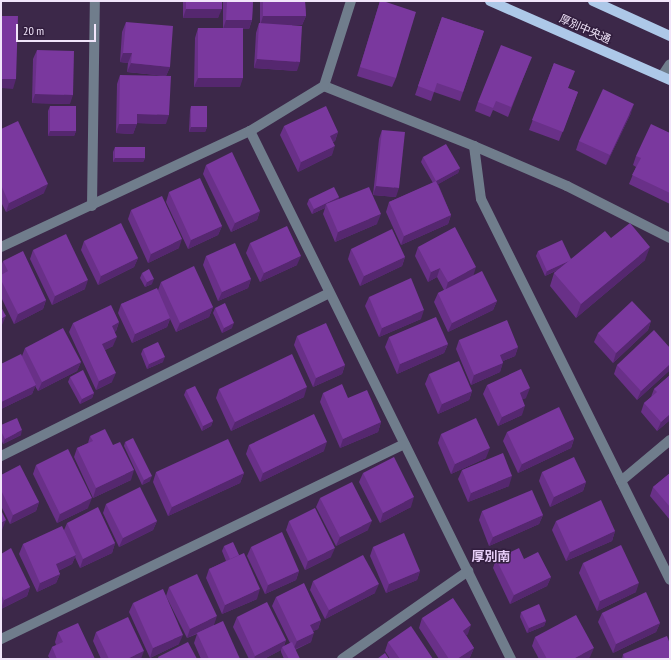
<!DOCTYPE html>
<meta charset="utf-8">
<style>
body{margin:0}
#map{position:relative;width:671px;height:660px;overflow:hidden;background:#3c2849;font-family:"PT Sans Narrow","Noto Sans JP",sans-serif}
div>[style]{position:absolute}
.minor>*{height:10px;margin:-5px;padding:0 5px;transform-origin:5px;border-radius:5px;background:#707d8c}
.major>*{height:10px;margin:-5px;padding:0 5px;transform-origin:5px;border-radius:5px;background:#adc8e8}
.wall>*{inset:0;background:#693088}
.shaded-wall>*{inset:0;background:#55276f}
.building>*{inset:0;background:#7a389e}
span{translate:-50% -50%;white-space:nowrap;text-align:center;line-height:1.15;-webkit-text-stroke:3px #321e3e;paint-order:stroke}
.street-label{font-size:11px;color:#f1e5fa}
.quarter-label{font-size:13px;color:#e7cef8;font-weight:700}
.frame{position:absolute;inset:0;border:2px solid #f1e5fa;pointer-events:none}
.scale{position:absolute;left:16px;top:24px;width:80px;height:18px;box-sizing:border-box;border:2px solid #f1e5fa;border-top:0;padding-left:5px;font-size:12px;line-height:14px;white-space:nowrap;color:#f1e5fa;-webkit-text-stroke:3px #321e3e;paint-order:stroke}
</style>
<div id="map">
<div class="minor">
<i style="left:662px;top:76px;width:14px;rotate:-56deg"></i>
<i style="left:324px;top:86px;width:162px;rotate:21.8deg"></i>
<i style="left:474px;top:146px;width:101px;rotate:23.3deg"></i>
<i style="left:567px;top:186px;width:115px;rotate:26.8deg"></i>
<i style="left:250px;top:131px;width:589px;rotate:63.7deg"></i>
<i style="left:474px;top:146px;width:53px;rotate:82.5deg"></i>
<i style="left:481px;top:199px;width:425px;rotate:63.6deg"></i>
<i style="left:92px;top:206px;width:205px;rotate:-89.2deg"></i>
<i style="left:1px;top:247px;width:275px;rotate:-25deg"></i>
<i style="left:250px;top:131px;width:87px;rotate:-31.3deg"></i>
<i style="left:324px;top:86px;width:89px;rotate:-72.4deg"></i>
<i style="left:1px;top:456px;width:366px;rotate:-26.4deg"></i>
<i style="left:621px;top:481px;width:64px;rotate:-39.9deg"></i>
<i style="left:1px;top:639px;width:448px;rotate:-25.8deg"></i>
<i style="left:342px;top:659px;width:154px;rotate:-34.9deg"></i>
</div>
<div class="major">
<i style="left:490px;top:1px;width:197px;rotate:23.7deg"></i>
<i style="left:593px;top:1px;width:85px;rotate:24.4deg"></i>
</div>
<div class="wall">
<i style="clip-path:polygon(183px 1px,222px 1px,218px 18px,183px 18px)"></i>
<i style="clip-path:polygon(223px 1px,253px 1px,252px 20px,249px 29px,243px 29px,240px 87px,194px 87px,195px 38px,198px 28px,223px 28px)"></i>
<i style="clip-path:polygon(260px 1px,305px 1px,306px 16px,302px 25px,292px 25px,297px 71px,254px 68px,256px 33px,259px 23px,260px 23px)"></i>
<i style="clip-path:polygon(380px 1px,396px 78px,392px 87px,357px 76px)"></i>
<i style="clip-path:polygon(442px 17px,484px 31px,460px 101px,434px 92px,431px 101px,415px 95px)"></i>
<i style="clip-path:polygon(126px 22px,170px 67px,166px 76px,127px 72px,128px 63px,120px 62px,122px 32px)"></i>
<i style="clip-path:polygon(37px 50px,70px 104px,32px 103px,33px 59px)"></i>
<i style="clip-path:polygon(554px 63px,568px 88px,578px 92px,559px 141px,529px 130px)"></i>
<i style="clip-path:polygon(528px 66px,508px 117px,493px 110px,490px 117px,475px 111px,478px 102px)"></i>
<i style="clip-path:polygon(120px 75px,166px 124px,137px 123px,133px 134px,116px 133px,117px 84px)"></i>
<i style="clip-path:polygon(50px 106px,76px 131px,74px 136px,48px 136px,48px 111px)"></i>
<i style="clip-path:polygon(191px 106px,207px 127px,205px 132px,189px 132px,190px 110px)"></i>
<i style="clip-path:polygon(631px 113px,606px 165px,576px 150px,579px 141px)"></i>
<i style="clip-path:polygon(284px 126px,338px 132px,335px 141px,333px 142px,332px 155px,298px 172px,280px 135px)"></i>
<i style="clip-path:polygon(1px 129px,44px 193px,6px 212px,1px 202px)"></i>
<i style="clip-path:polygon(382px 130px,396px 197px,373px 195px,379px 139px)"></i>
<i style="clip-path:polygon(670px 133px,670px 204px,629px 184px,636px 167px,633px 165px,636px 156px)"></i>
<i style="clip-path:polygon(115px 147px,145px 158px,143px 162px,113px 162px,113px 152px)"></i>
<i style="clip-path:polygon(423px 157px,460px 168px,458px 173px,438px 184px,451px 215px,448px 224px,401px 245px,386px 212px,389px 202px,433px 183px,421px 162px)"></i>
<i style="clip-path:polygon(206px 165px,260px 211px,257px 220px,231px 232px,203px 174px)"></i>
<i style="clip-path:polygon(169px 192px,222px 226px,218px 235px,188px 249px,166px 202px)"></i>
<i style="clip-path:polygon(339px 197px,338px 199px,377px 224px,335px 242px,323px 214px,325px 208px,312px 214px,307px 204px,309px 199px)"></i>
<i style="clip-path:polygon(131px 210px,179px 248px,148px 263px,128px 219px)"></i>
<i style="clip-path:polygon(611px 238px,645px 260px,576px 318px,550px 286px,554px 273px,558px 270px,545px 276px,536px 256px,538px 251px,571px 259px)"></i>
<i style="clip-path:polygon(84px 241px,138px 258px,134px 267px,98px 285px,81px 250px)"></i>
<i style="clip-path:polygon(250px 243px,297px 265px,260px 282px,246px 253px)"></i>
<i style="clip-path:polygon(418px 247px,473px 276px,497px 301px,493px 310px,448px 332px,434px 302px,438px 293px,444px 290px,437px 277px,428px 282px,415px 256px)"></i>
<i style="clip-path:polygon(351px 249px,405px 257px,402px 266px,360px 286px,348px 259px)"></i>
<i style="clip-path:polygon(33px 250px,85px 289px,52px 305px,30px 259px)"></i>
<i style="clip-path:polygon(206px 256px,251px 279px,248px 288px,218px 301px,203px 265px)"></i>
<i style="clip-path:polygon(3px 261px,46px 300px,43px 309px,14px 324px,1px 297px,1px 266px)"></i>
<i style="clip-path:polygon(142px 273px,152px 284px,145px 287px,140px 278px)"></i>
<i style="clip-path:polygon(161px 282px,213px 307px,209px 317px,176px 332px,170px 319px,167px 327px,132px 343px,118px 313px,121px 304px,158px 290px)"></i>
<i style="clip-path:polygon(369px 297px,421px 319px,379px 337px,365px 306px)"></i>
<i style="clip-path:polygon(215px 308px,232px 328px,222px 333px,213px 313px)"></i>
<i style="clip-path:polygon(651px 321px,648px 330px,613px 363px,594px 342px,598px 333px)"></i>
<i style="clip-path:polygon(119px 322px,116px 331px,114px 332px,113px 346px,105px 350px,112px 382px,96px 390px,69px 332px,73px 323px)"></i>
<i style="clip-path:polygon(297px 336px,345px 365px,342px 374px,313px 387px,294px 345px)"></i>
<i style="clip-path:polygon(389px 337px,448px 344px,444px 353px,397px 374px,385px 347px)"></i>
<i style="clip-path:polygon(459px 340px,518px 347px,515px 356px,503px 361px,500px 372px,471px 385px,456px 349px)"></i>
<i style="clip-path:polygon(25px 348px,81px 362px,77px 371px,38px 391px,35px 386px,32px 394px,1px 409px,1px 364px,22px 356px)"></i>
<i style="clip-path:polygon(670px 348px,670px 370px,637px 400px,614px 374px,617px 365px)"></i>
<i style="clip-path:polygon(143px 349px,163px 362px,147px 369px,141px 354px)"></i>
<i style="clip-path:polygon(429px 374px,472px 391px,469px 400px,438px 414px,425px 384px)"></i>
<i style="clip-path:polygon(670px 375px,670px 420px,657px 431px,641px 412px,644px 403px,651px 397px,654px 389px)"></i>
<i style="clip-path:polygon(70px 377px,94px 393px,92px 398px,80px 404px,68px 382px)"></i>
<i style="clip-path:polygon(487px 385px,526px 398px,522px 399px,522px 415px,498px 426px,483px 394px)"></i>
<i style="clip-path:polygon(219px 389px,304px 397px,231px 431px,216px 398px)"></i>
<i style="clip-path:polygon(186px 390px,213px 421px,211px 426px,202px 431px,184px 395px)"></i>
<i style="clip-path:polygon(323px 393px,348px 398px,381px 422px,378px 432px,340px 448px,320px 402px)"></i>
<i style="clip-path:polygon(1px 425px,21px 435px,3px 444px,1px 439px)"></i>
<i style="clip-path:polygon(507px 432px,574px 439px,571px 448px,518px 473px,503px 441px)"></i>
<i style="clip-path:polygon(441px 434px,486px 458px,451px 474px,438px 443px)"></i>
<i style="clip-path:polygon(90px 436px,131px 480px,93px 498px,74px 457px,77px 448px,88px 443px)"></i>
<i style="clip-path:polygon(125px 442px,150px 481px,142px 485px,124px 446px)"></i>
<i style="clip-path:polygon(249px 445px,324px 451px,260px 482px,246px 454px)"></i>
<i style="clip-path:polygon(36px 465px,88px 508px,57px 523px,33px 474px)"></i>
<i style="clip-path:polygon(462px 470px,509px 486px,468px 502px,458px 479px)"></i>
<i style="clip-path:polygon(156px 472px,244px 473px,240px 483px,168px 516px,153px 482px)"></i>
<i style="clip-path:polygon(542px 472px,586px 482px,583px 491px,550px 507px,539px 481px)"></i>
<i style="clip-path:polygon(363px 473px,411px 507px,380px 523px,359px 482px)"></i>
<i style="clip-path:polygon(670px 473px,670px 520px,650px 496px,653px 487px)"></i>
<i style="clip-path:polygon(1px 475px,39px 502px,36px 511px,10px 524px,1px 506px)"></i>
<i style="clip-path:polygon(320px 498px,368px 530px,336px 546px,316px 507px)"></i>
<i style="clip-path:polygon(106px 504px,157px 521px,153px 530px,119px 547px,103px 513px)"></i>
<i style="clip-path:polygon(482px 511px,543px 515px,539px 524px,489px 546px,479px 520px)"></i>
<i style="clip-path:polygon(289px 521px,331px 557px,305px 570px,286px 530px)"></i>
<i style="clip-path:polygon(556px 521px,615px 531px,612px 541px,566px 561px,552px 530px)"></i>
<i style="clip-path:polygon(67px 523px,115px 543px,112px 553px,80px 568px,75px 557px,72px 564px,58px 571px,60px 574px,56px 583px,37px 592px,19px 554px,23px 544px,64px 530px)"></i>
<i style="clip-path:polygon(224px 546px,239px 555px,257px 599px,222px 614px,206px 578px,209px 569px,226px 561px,222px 551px)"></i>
<i style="clip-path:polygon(251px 547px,299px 571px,296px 580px,265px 594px,247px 556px)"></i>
<i style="clip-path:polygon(373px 547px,420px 571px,417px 580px,386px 593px,370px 556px)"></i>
<i style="clip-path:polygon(1px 554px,30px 587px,27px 596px,1px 609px)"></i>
<i style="clip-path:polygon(496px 559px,524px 559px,551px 577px,547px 586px,510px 604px,493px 568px)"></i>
<i style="clip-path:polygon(583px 563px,636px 592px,597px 611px,579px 573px)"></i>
<i style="clip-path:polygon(313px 581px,375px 593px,325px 619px,310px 590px)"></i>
<i style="clip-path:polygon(169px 587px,214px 625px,240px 659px,201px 659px,194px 643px,197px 634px,187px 638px,166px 596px)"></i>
<i style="clip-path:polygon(276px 597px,321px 620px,318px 629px,313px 631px,311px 642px,295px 650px,300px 659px,284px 659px,281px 652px,281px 650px,264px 659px,249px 659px,233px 627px,237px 617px,286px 640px,284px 646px,290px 643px,272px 606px)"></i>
<i style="clip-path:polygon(133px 603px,179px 644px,150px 658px,129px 612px)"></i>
<i style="clip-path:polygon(521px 612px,546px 621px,544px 626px,527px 633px,520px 617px)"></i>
<i style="clip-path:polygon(602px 613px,660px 623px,656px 632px,613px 653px,598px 622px)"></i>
<i style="clip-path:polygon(422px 618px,468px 634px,466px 635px,474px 648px,470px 657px,468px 659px,439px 659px,419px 628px)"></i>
<i style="clip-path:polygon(58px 632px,95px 659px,50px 659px,48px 656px,52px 647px,56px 645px,55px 642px)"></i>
<i style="clip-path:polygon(96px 632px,141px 659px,101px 659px,93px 641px)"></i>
<i style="clip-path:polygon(535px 637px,590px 657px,586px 659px,539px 659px,532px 646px)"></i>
<i style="clip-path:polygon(388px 642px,433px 659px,390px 659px,385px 651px)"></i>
<i style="clip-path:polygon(623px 654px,670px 659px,622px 659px)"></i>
</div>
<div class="shaded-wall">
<i style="clip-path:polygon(186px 9px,222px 9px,218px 18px,183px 18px)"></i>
<i style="clip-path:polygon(263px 16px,306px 16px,302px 25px,260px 26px)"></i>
<i style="clip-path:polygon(226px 20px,252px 20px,249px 29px,223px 29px)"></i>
<i style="clip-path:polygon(123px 53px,132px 53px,128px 63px,120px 62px)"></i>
<i style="clip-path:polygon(257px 59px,300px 62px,297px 71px,254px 68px)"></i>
<i style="clip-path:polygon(131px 63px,170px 67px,166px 76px,127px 72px)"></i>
<i style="clip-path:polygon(198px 78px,243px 78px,240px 87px,194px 87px)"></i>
<i style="clip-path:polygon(1px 79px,16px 79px,13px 89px,1px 88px)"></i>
<i style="clip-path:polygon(35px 94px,73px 95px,70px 104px,32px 103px)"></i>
<i style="clip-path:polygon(634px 104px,631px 113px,606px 165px,610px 155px)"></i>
<i style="clip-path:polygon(137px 114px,169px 115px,166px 124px,134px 123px)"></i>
<i style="clip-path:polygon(119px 124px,137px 124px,133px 134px,116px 133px)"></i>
<i style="clip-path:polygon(191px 127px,207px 127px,205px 132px,189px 132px)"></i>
<i style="clip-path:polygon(50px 131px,76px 131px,74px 136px,48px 136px)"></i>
<i style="clip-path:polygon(338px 132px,335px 141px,327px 145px,330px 136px)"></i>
<i style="clip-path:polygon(335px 146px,332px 155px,298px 172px,301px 162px)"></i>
<i style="clip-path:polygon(115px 158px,145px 158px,143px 162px,113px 162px)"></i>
<i style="clip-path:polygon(460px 168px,458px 173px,435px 186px,436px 181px)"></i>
<i style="clip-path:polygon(48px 184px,44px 193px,6px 212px,9px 203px)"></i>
<i style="clip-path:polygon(376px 186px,399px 188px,396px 197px,373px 195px)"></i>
<i style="clip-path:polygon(339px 197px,338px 202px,326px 204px,325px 208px,312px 214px,314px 209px)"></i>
<i style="clip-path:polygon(260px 211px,257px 220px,231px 232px,235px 223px)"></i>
<i style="clip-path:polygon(381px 214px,377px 224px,335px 242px,338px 232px)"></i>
<i style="clip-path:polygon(451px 215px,448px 224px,401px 245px,404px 236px)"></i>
<i style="clip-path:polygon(222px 226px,218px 235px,188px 249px,191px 240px)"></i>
<i style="clip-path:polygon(182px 239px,179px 248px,148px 263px,151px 254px)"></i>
<i style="clip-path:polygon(650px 247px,645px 260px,576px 318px,581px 304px)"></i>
<i style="clip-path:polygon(301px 256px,297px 265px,260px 282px,264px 273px)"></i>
<i style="clip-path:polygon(405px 257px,402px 266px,360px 286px,364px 276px)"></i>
<i style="clip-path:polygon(138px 258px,134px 267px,98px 285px,101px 276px)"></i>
<i style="clip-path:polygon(571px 260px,569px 264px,545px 276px,547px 271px)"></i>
<i style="clip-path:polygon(476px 267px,473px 277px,445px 292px,448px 282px)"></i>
<i style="clip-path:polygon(440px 268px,437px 277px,428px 282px,431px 272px)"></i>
<i style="clip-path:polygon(154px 279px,152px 284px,145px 287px,147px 282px)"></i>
<i style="clip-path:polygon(251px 279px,248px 288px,218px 301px,222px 292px)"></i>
<i style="clip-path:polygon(88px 280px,85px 289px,52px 305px,55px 296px)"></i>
<i style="clip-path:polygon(46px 300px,43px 309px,14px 324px,18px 314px)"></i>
<i style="clip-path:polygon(497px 301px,493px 310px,448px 332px,452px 323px)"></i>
<i style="clip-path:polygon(213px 307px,209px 317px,176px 332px,180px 323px)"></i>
<i style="clip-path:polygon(424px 310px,421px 319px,379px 337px,382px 328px)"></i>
<i style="clip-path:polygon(6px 316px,2px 325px,1px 326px,1px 319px)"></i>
<i style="clip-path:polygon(170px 318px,167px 327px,132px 343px,135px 334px)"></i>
<i style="clip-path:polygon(651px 321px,648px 330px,613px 363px,616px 353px)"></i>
<i style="clip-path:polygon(119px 322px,116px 331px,108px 335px,112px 326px)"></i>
<i style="clip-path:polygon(234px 323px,232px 328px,222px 333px,224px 328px)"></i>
<i style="clip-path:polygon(117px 337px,113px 346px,99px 353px,102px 344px)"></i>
<i style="clip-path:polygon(448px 344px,444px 353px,397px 374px,400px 364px)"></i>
<i style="clip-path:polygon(518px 347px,515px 356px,496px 364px,500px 355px)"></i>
<i style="clip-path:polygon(165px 357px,163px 362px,147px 369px,149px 364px)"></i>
<i style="clip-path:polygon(81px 362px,77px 371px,38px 391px,42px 382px)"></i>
<i style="clip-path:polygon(503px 363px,500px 372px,471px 385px,474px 375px)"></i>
<i style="clip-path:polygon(670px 364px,670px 370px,637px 400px,641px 391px)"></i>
<i style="clip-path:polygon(345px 365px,342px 374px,313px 387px,316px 378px)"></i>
<i style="clip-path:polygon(116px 373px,112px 382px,96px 390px,99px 381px)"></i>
<i style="clip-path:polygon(36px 385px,32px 394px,1px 409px,1px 402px)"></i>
<i style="clip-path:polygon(307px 387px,304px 397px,231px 431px,235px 422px)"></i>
<i style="clip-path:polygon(530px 388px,526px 398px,516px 402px,520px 393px)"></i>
<i style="clip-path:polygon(472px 391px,469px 400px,438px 414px,442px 404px)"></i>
<i style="clip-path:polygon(94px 393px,92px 398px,80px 404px,82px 399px)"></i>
<i style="clip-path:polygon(525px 406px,522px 415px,498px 426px,502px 417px)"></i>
<i style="clip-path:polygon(670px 414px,670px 420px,657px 431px,661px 422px)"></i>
<i style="clip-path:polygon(213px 421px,211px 426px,202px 431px,203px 426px)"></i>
<i style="clip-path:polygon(381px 422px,378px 432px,340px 448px,343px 439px)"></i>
<i style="clip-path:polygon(22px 430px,21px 435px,3px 444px,5px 439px)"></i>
<i style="clip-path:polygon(574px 439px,571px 448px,518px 473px,522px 464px)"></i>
<i style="clip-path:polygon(327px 442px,324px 451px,260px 482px,263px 473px)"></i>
<i style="clip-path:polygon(490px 448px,486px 458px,451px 474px,455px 464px)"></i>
<i style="clip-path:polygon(134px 470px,131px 480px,93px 498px,96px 488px)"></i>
<i style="clip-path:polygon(244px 473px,240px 483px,168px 516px,172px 507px)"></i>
<i style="clip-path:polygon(152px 476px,150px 481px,142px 485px,144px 480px)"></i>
<i style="clip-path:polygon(512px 476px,509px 486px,468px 502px,471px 493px)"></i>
<i style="clip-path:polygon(586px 482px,583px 491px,550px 507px,554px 497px)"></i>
<i style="clip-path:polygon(414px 497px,411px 507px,380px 523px,383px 513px)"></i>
<i style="clip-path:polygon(92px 498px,88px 508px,57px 523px,60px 514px)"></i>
<i style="clip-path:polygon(39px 502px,36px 511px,10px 524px,13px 515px)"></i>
<i style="clip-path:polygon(543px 515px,539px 524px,489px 546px,493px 537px)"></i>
<i style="clip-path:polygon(6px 520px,2px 530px,1px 530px,1px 523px)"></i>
<i style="clip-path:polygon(157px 521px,153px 530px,119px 547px,123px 538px)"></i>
<i style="clip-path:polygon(372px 521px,368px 530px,336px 546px,340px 537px)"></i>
<i style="clip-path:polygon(615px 531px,612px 541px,566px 561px,570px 552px)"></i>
<i style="clip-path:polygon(115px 543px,112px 553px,80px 568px,83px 559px)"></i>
<i style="clip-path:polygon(335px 548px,331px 557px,305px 570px,308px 561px)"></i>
<i style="clip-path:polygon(76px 555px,72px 564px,52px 574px,56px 564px)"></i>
<i style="clip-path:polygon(299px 571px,296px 580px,265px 594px,268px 585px)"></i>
<i style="clip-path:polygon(420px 571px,417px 580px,386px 593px,389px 584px)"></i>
<i style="clip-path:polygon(60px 574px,56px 583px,37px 592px,40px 583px)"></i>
<i style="clip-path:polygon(551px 577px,547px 586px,510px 604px,514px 595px)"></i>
<i style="clip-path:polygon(639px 583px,636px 592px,597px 611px,600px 601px)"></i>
<i style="clip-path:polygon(379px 584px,375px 593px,325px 619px,329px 610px)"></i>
<i style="clip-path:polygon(30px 587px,27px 596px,1px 609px,4px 600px)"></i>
<i style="clip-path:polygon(260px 589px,257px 599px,222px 614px,225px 605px)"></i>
<i style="clip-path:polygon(217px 616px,214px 625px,187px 638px,190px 629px)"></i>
<i style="clip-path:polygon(321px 620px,318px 629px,307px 634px,310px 625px)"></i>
<i style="clip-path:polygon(546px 621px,544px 626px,527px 633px,529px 628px)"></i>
<i style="clip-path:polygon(660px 623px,656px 632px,613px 653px,616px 644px)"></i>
<i style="clip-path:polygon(471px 625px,468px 634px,459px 640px,463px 631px)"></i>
<i style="clip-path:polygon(314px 633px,311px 642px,293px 650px,297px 641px)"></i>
<i style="clip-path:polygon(183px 635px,179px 644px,150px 658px,153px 648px)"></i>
<i style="clip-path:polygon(286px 640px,283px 648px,282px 647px,281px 650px,264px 659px,254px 659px,255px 656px)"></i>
<i style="clip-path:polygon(474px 648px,470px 657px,468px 659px,457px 659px)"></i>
<i style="clip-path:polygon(594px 648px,590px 657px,586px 659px,573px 659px)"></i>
<i style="clip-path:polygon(144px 651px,141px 659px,127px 659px)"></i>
</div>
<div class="building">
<i style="clip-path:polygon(186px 1px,222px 1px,222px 9px,186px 9px)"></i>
<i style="clip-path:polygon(227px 1px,253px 1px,252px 20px,226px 20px)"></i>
<i style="clip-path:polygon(263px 1px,305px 1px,306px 16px,263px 16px)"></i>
<i style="clip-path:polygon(380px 1px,383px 1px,416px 12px,396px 78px,360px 67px)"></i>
<i style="clip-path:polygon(1px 16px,18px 16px,16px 79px,1px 79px)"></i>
<i style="clip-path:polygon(442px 17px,484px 31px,463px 92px,437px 83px,434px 92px,418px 86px)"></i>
<i style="clip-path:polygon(126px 22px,173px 26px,170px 67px,131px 63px,132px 53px,123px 53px)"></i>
<i style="clip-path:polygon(259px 23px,302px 26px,300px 62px,257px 59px)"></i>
<i style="clip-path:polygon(198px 28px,243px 28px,243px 78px,198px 78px)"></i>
<i style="clip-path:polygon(501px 45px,532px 57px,511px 107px,496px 101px,493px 108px,478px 102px)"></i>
<i style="clip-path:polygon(37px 50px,74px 51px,73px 95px,35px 94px)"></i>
<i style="clip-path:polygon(554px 63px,575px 71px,568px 88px,578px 92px,563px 132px,532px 120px)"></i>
<i style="clip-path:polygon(120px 75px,171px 76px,169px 115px,137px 114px,137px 124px,119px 124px)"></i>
<i style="clip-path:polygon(603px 89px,634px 104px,610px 155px,579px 141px)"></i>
<i style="clip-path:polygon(50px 106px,76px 106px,76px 131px,50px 131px)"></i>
<i style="clip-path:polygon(191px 106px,207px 106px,207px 127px,191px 127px)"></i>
<i style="clip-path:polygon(326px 106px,338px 132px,330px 136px,335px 146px,301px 162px,284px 126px)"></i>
<i style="clip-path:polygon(18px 121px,48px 184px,9px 203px,1px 185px,1px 129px)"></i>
<i style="clip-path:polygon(651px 124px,670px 133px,670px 193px,632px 175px,641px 158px,636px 156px)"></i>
<i style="clip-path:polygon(382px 130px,405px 132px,399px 188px,376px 186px)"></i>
<i style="clip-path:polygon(446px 144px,460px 168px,436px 181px,423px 157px)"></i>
<i style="clip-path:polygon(115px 147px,145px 147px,145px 158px,115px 158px)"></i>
<i style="clip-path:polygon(232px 152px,260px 211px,235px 223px,206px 165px)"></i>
<i style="clip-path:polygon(200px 178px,222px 226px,191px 240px,169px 192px)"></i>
<i style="clip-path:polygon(436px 181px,451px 215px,404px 236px,389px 202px)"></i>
<i style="clip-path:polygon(334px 187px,339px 197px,314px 209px,309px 199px)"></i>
<i style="clip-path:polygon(369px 187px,381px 214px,338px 232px,326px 204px)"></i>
<i style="clip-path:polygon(162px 196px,182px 239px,151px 254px,131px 210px)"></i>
<i style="clip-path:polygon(121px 223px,138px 258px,101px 276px,84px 241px)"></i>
<i style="clip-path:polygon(630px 223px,650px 247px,581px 304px,554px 273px,605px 231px,611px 238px)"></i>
<i style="clip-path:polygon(287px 226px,301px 256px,264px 273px,250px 243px)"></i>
<i style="clip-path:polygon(455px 227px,476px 267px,448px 282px,440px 268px,431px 272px,418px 247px)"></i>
<i style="clip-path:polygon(392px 229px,405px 257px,364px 276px,351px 249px)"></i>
<i style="clip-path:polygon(66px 234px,88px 280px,55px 296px,33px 250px)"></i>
<i style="clip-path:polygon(562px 240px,571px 259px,569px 261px,547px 271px,538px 251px)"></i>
<i style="clip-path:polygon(235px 243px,251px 279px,222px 292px,206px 256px)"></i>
<i style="clip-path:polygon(23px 251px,46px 300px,18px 314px,1px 280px,1px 275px,8px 271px,3px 261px)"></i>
<i style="clip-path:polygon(194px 266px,213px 307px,180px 323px,161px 282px)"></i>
<i style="clip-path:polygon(149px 269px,154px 279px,147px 282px,142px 273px)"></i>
<i style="clip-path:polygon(482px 271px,497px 301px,452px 323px,438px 293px)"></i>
<i style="clip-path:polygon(411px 278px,424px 310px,382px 328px,369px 297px)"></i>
<i style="clip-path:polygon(157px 288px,170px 318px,135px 334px,121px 304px)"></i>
<i style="clip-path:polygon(632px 301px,651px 321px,616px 353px,598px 333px)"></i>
<i style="clip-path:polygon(225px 303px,234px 323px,224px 328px,215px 308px)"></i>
<i style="clip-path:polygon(111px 305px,119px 322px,112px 326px,117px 337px,102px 344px,116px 373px,99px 381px,73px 323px)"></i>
<i style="clip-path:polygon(1px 307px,6px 316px,1px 319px)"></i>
<i style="clip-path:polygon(436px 317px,448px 344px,400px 364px,389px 337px)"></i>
<i style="clip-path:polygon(507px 320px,518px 347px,500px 355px,503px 363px,474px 375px,459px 340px)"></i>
<i style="clip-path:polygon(326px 323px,345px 365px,316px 378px,297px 336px)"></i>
<i style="clip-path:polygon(63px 328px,81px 362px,42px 382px,25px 348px)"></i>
<i style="clip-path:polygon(654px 330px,670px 348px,670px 364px,641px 391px,617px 365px)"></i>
<i style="clip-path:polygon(158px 342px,165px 357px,149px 364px,143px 349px)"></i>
<i style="clip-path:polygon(21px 354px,36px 385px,1px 402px,1px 364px)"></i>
<i style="clip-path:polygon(292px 354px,307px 387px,235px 422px,219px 389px)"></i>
<i style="clip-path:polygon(459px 361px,472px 391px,442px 404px,429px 374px)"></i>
<i style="clip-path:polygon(521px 369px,530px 388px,520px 393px,525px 406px,502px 417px,487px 385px)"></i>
<i style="clip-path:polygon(83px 370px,94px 393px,82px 399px,70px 377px)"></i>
<i style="clip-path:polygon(670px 375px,670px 414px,661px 422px,644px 403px,657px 392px,654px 389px)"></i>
<i style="clip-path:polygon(342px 384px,348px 398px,367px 390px,381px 422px,343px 439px,323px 393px)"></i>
<i style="clip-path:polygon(195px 386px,213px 421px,203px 426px,186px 390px)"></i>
<i style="clip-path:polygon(559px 407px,574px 439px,522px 464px,507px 432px)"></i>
<i style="clip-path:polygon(314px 414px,327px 442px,263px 473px,249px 445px)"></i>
<i style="clip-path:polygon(17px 418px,22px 430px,5px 439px,1px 431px,1px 425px)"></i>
<i style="clip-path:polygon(476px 418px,490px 448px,455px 464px,441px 434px)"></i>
<i style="clip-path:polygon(105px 429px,113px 445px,120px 442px,134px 470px,96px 488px,77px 448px,93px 441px,90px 436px)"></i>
<i style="clip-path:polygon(133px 438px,152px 476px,144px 480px,125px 442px)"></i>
<i style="clip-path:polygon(228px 439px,244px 473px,172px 507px,156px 472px)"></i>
<i style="clip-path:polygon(68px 449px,92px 498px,60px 514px,36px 465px)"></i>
<i style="clip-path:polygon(503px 453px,512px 476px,471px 493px,462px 470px)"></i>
<i style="clip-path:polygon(394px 457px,414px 497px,383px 513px,363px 473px)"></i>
<i style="clip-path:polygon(574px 457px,586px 482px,554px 497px,542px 472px)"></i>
<i style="clip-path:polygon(20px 465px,39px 502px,13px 515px,1px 490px,1px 475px)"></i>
<i style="clip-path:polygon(670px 473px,670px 507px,653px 487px)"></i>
<i style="clip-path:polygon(352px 482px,372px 521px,340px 537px,320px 498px)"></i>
<i style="clip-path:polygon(140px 487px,157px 521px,123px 538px,106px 504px)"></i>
<i style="clip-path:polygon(532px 490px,543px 515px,493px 537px,482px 511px)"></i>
<i style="clip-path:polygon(601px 500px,615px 531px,570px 552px,556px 521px)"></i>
<i style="clip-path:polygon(98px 507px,115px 543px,83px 559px,67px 523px)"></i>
<i style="clip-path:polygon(315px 508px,335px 548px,308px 561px,289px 521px)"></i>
<i style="clip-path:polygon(1px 510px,6px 520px,1px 523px)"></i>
<i style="clip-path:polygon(62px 526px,76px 555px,56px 564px,60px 574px,40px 583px,23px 544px)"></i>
<i style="clip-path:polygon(282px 532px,299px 571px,268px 585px,251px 547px)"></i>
<i style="clip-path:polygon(404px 533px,420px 571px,389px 584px,373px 547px)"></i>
<i style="clip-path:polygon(233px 542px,239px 555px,230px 559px,224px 546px)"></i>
<i style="clip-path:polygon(621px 545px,639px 583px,600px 601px,583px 563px)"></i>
<i style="clip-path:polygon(11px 548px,30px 587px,4px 600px,1px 594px,1px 554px)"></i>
<i style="clip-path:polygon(519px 548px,524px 559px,538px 552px,551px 577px,514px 595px,496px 559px)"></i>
<i style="clip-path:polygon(244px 553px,260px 589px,225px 605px,209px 569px)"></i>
<i style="clip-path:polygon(363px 555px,379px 584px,329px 610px,313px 581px)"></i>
<i style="clip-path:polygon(197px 574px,217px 616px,190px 629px,169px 587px)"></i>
<i style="clip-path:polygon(304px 583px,321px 620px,310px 625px,314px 633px,297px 641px,276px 597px)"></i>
<i style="clip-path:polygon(163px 589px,183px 635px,153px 648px,133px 603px)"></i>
<i style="clip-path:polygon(646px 592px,660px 623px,616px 644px,602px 613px)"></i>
<i style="clip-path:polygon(453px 598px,471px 625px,463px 631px,474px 648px,457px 659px,449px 659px,422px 618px)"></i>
<i style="clip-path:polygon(267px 602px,286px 640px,255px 656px,237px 617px)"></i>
<i style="clip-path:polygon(539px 604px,546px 621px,529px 628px,521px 612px)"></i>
<i style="clip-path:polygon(576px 615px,594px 648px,573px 659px,547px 659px,535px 637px)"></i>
<i style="clip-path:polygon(128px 617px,144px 651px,127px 659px,109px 659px,96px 632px)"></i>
<i style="clip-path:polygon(223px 621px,240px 659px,209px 659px,197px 633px)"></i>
<i style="clip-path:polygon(78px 623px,95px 659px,57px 659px,52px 647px,63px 642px,58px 632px)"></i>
<i style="clip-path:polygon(411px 626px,433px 659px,400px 659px,388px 642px)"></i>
<i style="clip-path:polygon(667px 636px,670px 644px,670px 659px,625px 659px,623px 654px)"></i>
<i style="clip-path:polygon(188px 642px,197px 659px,159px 659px,158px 657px)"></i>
<i style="clip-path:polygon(292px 642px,300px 659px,289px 659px,282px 647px)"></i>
<i style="clip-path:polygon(385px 653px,389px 659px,377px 659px)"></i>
</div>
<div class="street-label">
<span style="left:585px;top:29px;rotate:24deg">厚別中央通</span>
</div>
<div class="quarter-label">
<span style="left:491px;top:557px">厚別南</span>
</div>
<div class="frame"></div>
<div class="scale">20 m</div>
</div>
